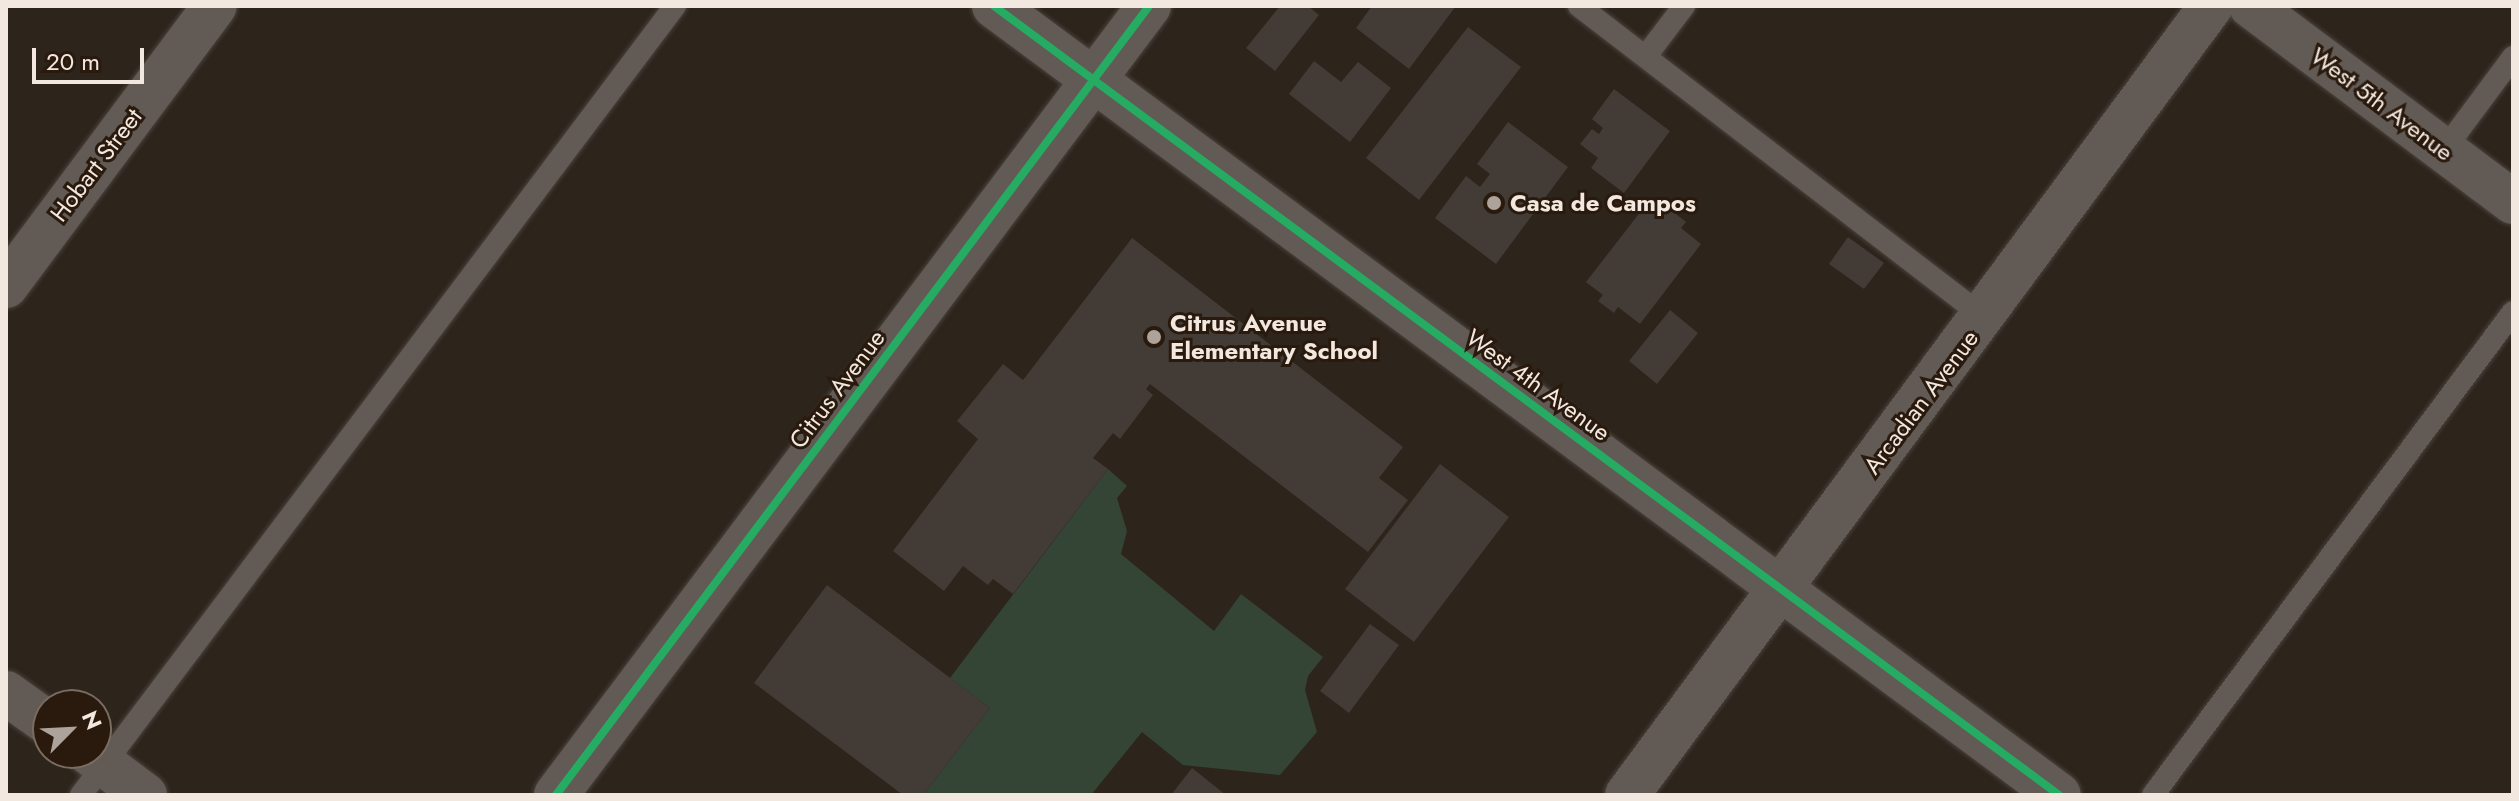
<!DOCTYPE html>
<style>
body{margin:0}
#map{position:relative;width:2519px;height:801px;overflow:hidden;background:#2d241c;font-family:Jost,sans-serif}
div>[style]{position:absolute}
.green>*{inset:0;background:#344536}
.building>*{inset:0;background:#433b36}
.roads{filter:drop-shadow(0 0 2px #49423b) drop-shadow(0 0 2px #49423b)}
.lane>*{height:22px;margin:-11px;padding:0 11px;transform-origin:11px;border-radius:11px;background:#615a55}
.street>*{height:44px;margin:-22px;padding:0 22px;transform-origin:22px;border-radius:22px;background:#615a55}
.cycleway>*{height:8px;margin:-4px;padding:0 4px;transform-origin:4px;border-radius:4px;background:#26ab63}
.dots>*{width:22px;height:22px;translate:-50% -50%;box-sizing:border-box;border:4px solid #291a0d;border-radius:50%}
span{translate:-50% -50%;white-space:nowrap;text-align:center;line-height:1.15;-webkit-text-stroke:6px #291a0d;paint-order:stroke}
.street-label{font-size:24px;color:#f3e8df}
.poi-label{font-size:24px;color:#f3e8df;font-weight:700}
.left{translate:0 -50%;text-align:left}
.frame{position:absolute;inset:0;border:8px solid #f3e8df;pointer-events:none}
.north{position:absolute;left:32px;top:689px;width:80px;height:80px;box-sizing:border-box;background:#291a0d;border:2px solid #7a6c61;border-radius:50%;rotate:66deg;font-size:22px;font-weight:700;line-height:32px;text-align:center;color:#f3e8df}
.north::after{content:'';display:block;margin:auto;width:28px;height:36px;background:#aea39b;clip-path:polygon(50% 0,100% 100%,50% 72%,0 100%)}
.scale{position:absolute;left:32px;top:48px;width:112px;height:36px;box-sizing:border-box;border:4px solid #f3e8df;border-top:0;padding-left:10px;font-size:24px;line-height:28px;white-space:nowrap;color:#f3e8df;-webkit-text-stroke:6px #291a0d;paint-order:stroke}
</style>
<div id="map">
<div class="green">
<i style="clip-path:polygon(1108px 469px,1127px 486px,1117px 498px,1127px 531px,1121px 554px,1214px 631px,1241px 594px,1323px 657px,1308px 676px,1305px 690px,1317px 732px,1280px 775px,1183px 765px,1142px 732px,1091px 795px,923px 795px,990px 708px,950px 678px)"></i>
</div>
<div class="building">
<i style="clip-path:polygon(1280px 6px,1308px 6px,1319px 15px,1275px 71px,1246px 48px)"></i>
<i style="clip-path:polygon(1372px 6px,1456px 6px,1409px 69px,1356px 28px)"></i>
<i style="clip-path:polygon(1468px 27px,1521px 67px,1419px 200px,1366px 158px)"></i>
<i style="clip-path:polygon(1314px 61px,1341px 82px,1358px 62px,1391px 88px,1350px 142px,1289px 94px)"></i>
<i style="clip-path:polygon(1614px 89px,1670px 131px,1624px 193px,1591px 168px,1598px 158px,1580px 144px,1592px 129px,1599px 134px,1603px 128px,1592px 119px)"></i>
<i style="clip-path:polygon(1508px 122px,1568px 167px,1496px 264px,1435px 218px,1466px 176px,1480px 187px,1490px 174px,1477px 164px)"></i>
<i style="clip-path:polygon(1648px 202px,1663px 213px,1667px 207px,1686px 222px,1681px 228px,1701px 244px,1640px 324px,1618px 307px,1614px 313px,1598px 301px,1603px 295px,1586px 282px)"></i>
<i style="clip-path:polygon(1848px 237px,1884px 263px,1864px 289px,1829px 264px)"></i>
<i style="clip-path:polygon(1132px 238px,1403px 447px,1379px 478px,1408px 500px,1368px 552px,1150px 384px,1146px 389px,1153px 395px,1120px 439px,1113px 433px,1093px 458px,1108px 469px,1013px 594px,993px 579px,988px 585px,963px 566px,944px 591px,893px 551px,978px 439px,957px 421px,1003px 364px,1023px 380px)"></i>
<i style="clip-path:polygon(1670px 310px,1698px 333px,1657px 384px,1629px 361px)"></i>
<i style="clip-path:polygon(1440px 464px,1509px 517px,1414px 642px,1345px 589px)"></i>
<i style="clip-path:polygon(827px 585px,990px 708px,923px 795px,903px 795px,754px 683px)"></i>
<i style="clip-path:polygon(1370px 624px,1399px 645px,1349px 713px,1320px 691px)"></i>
<i style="clip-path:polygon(1192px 768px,1226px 795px,1171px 795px)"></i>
</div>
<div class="roads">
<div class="lane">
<i style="left:1579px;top:6px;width:511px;rotate:37.52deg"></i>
<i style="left:1646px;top:56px;width:63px;rotate:-52.8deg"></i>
<i style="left:2444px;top:150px;width:116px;rotate:-53.4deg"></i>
<i style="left:81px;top:795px;width:988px;rotate:-53.03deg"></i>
<i style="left:2153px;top:795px;width:602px;rotate:-53.3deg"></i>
</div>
<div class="street">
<i style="left:994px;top:6px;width:1325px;rotate:36.53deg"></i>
<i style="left:2251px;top:6px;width:327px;rotate:36.8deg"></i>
<i style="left:6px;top:286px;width:349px;rotate:-53.3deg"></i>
<i style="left:6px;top:693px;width:52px;rotate:35.5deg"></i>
<i style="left:89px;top:753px;width:70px;rotate:36.9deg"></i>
<i style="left:556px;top:795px;width:987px;rotate:-53.07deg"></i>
<i style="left:1627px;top:795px;width:982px;rotate:-53.49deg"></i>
</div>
</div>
<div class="cycleway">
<i style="left:994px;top:6px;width:1325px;rotate:36.53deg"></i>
<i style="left:556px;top:795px;width:987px;rotate:-53.07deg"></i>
</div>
<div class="dots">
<i style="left:1494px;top:203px;background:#aea39b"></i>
<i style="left:1154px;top:337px;background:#aea39b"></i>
</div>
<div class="street-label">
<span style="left:2382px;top:104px;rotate:37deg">West 5th Avenue</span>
<span style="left:96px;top:165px;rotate:-53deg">Hobart Street</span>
<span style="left:1538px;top:385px;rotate:36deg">West 4th Avenue</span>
<span style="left:837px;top:389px;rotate:-53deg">Citrus Avenue</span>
<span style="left:1921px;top:402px;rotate:-53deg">Arcadian Avenue</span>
</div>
<div class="poi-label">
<span class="left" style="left:1510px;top:203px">Casa de Campos</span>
<span class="left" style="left:1170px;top:337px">Citrus Avenue<br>Elementary School</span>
</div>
<div class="frame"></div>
<div class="north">N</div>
<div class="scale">20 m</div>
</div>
